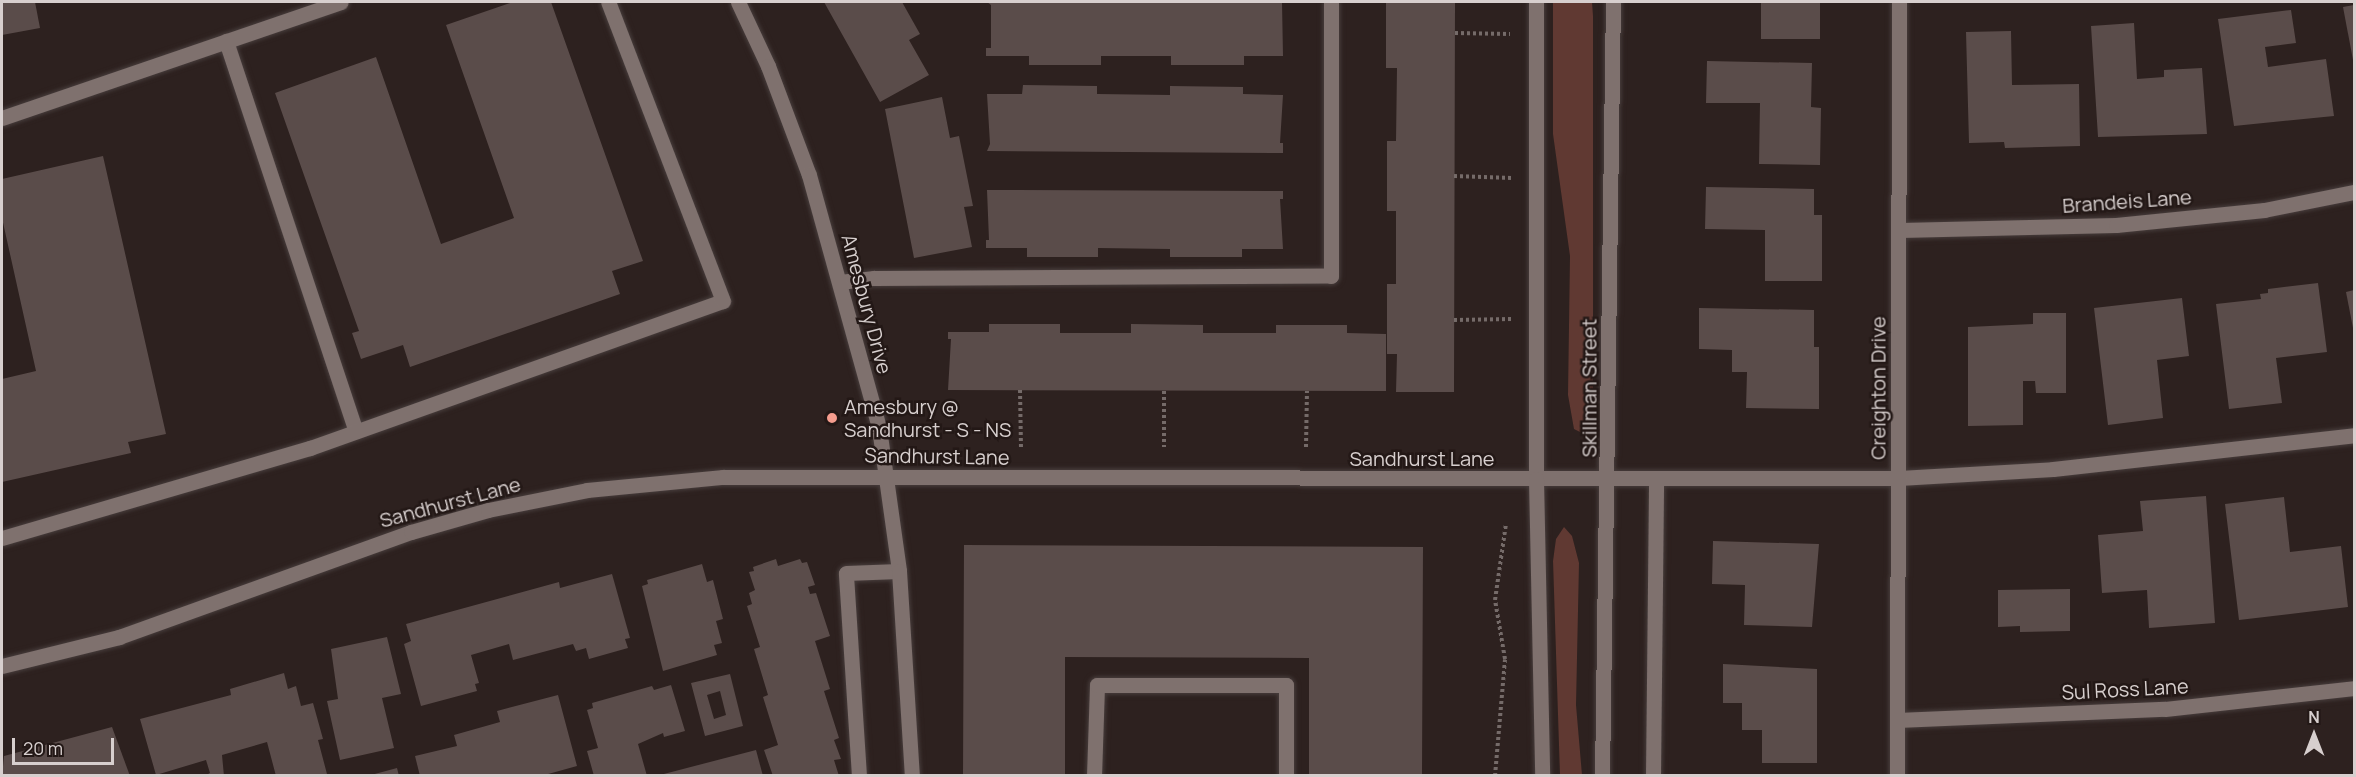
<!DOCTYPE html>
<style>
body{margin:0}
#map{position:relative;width:2356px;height:777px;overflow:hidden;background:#2d211f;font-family:Manrope,sans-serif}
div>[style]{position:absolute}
.green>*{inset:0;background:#603932}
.building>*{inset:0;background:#5a4c4a}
.path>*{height:4px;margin-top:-2px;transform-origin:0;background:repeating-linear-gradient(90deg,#756b69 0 3px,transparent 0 6px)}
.roads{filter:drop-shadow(0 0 2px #473d3c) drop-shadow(0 0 2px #473d3c)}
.service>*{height:15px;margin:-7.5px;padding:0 7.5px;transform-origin:7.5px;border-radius:7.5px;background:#7f716e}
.minor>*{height:15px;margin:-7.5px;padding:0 7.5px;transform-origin:7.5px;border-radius:7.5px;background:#7f716e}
.secondary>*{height:15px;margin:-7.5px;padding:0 7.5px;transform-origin:7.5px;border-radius:7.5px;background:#7f716e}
.dots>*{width:16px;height:16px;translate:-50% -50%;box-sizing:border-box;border:3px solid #231816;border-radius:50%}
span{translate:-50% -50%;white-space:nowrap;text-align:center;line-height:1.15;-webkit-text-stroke:5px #231816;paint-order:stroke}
.street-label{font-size:20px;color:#d7cfce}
.poi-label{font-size:20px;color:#d7cfce}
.left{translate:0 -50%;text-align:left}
.frame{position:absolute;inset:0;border:3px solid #d7cfce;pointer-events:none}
.north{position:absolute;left:2284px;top:705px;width:60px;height:60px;-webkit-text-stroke:4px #231816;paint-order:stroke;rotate:0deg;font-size:16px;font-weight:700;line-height:24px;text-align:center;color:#d7cfce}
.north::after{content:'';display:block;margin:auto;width:21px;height:27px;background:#d7cfce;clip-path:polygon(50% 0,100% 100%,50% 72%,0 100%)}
.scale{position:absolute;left:12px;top:738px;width:102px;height:27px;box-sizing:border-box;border:3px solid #d7cfce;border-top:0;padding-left:8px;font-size:18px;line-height:21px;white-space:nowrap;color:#d7cfce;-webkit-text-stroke:4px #231816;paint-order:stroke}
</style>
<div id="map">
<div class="green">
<i style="clip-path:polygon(1553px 2px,1592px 2px,1593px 16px,1593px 423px,1584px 434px,1574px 429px,1568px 395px,1570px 256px,1553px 134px)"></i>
<i style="clip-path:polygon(1564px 527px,1572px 536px,1579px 563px,1576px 705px,1582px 775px,1560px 775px,1553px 561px,1556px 539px)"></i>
</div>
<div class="building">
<i style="clip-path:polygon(2px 2px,35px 2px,40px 28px,2px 35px)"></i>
<i style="clip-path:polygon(513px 2px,551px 2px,643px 261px,612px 271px,620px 294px,410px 367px,403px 345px,361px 359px,352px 333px,359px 331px,275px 93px,376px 57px,441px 244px,514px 218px,446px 25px)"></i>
<i style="clip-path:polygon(824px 2px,902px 2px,920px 34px,909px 40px,929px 75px,880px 102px)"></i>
<i style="clip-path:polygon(987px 2px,1282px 2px,1283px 56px,1244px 56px,1244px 65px,1171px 65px,1171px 56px,1101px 56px,1101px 65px,1029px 65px,1029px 56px,986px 56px,986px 48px,991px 48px,991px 5px)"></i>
<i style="clip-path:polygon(1386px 2px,1455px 2px,1454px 392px,1396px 392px,1397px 354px,1387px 354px,1387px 284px,1396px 284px,1396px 211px,1387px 211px,1387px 141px,1396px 141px,1397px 68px,1386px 68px)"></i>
<i style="clip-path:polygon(1761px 2px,1820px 2px,1820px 39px,1761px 39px)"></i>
<i style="clip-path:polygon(2354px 5px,2354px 59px,2353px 60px,2343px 7px)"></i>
<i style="clip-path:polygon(2291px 10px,2296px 43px,2265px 47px,2268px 67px,2326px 59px,2334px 116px,2234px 126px,2218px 19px)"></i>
<i style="clip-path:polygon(2134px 23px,2137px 79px,2164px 77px,2164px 70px,2202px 68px,2207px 134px,2098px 137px,2091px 26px)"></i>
<i style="clip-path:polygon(2011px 31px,2012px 85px,2079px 84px,2080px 146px,2005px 148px,2004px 142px,1969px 143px,1966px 32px)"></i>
<i style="clip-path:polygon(1707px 61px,1812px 63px,1811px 107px,1821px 108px,1820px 165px,1759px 164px,1760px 103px,1706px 103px)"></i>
<i style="clip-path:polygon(1023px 85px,1097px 86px,1097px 94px,1170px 95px,1170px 86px,1243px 87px,1243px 94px,1283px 95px,1280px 143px,1283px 143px,1283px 153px,987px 151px,990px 144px,987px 94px,1022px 94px)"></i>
<i style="clip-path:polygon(942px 97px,950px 138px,959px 136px,973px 206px,964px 207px,972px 247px,914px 258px,885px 109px)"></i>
<i style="clip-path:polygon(103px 156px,166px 434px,128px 442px,131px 453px,2px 482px,2px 379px,36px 371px,2px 218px,2px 179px)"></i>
<i style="clip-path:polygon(1706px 187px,1814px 189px,1814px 215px,1822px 215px,1822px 281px,1765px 281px,1765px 230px,1705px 229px)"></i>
<i style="clip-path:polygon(987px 190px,1283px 191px,1283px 199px,1280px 199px,1283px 249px,1242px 249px,1242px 257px,1170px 257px,1170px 249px,1098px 248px,1098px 257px,1027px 257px,1027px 248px,986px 248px,986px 240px,989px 240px)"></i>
<i style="clip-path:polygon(2318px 283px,2327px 352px,2276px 358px,2282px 403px,2229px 409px,2216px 304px,2261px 299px,2260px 294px,2268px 293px,2268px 289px)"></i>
<i style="clip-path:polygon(2354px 290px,2354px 328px,2353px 328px,2346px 292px)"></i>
<i style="clip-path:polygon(2182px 298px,2189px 356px,2157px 360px,2163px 418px,2108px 425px,2094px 308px)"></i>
<i style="clip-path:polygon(1699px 308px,1814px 310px,1814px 347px,1819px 347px,1819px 409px,1746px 408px,1747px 372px,1732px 372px,1732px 350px,1699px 349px)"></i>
<i style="clip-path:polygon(2033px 313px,2066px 313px,2066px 393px,2036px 393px,2035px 381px,2023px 381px,2023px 425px,1968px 426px,1968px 327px,2033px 324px)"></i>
<i style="clip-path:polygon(989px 324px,1060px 324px,1060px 333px,1131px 333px,1131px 324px,1203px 325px,1203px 333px,1276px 333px,1276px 325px,1347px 325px,1347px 333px,1386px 334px,1386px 391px,948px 390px,951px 339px,948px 339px,948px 332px,989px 332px)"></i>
<i style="clip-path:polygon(2206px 496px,2215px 623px,2149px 628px,2147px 590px,2102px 593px,2098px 535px,2143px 531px,2140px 501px)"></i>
<i style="clip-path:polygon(2284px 497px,2290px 552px,2341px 546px,2348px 607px,2239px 620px,2225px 504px)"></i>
<i style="clip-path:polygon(1713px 541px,1819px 544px,1812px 627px,1744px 625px,1745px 585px,1712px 584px)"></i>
<i style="clip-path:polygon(964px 545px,1423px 547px,1422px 776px,1309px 776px,1309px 658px,1065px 657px,1065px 776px,963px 776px)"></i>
<i style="clip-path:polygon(776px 559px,778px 566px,800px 559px,802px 563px,807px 562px,815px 585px,808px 587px,810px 594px,816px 593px,830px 636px,815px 641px,830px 689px,824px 691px,839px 738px,834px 740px,841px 759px,834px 760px,839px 776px,773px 776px,764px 750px,778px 745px,763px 697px,768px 695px,754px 649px,760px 647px,747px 606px,752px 604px,749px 593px,755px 590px,749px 572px,754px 571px,753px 567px)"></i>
<i style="clip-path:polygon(702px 564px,707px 582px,713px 580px,723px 619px,716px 621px,722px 643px,714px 645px,717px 655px,663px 671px,642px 586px,648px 584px,647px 580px)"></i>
<i style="clip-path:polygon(612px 574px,630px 638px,625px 639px,628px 648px,589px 659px,586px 648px,576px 651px,573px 644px,513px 660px,509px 644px,471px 655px,479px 683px,475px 684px,477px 691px,421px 706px,404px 644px,411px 641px,406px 624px,559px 582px,560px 588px)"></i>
<i style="clip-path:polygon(2070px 589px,2070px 631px,2020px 632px,2020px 626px,1998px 627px,1998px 590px)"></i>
<i style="clip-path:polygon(387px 637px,401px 694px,382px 698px,394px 748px,340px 760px,327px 701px,338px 699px,331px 649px)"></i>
<i style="clip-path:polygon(1723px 664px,1817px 669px,1817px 763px,1762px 763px,1762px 730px,1742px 730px,1742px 703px,1723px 703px)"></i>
<i style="clip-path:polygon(284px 673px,288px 689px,296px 686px,301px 706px,313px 703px,323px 739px,318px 740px,327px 774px,276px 776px,267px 742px,222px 755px,224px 776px,204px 776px,210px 773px,206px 760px,156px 775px,140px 719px,231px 695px,230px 689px)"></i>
<i style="clip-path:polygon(evenodd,730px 674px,743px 726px,705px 736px,691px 683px,730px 674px,720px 691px,726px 715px,714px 719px,707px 695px,720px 691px)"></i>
<i style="clip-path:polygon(671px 685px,685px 731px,664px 737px,663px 733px,638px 744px,647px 776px,594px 776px,587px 751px,598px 748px,587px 710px,593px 708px,592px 703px,652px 686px,654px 690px)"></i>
<i style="clip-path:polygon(558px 695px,577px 766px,541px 776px,420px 776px,415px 756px,457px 746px,454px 735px,500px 722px,497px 711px)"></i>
<i style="clip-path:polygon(112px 727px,130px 776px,2px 776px,4px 756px)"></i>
<i style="clip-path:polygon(756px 750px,763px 776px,660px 776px,660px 775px)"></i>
<i style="clip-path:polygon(397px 768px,399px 776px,371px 776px,371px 775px)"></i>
</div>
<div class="path">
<i style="left:1455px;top:33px;width:55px;rotate:1deg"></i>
<i style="left:1454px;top:176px;width:58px;rotate:2deg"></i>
<i style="left:1454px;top:320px;width:58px;rotate:-1deg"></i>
<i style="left:1020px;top:390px;width:57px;rotate:89deg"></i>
<i style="left:1164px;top:391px;width:56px;rotate:90deg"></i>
<i style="left:1306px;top:447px;width:56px;rotate:-89deg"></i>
<i style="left:1495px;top:776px;width:117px;rotate:-85.1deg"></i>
<i style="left:1505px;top:659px;width:60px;rotate:-99.6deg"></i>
<i style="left:1495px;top:600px;width:77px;rotate:-81.8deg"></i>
</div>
<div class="roads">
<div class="service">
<i style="left:226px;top:41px;width:411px;rotate:71.6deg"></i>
<i style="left:2px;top:118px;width:358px;rotate:-18.9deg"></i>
<i style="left:840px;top:282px;width:34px;rotate:-7deg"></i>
<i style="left:874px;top:278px;width:457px;rotate:-0.3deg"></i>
<i style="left:1331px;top:276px;width:274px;rotate:-90deg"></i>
<i style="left:1899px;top:478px;width:154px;rotate:-3.3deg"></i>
<i style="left:2053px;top:469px;width:303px;rotate:-6.4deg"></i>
<i style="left:2px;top:538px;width:321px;rotate:-16.3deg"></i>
<i style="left:310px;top:448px;width:438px;rotate:-19.6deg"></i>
<i style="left:723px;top:301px;width:320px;rotate:-111deg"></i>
<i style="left:859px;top:776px;width:203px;rotate:-93.7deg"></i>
<i style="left:846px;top:573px;width:53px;rotate:-2.2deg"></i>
<i style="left:1094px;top:776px;width:91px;rotate:-88.1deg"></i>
<i style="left:1097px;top:685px;width:189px"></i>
<i style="left:1286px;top:685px;width:91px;rotate:90deg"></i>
<i style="left:1653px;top:776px;width:297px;rotate:-89.4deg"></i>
</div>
<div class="minor">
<i style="left:738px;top:2px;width:71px;rotate:64.9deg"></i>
<i style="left:768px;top:66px;width:116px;rotate:69.4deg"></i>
<i style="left:809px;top:175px;width:263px;rotate:74.5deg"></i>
<i style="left:879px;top:428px;width:144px;rotate:82deg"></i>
<i style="left:899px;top:571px;width:205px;rotate:86.4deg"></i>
<i style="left:1900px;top:230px;width:216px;rotate:-1.3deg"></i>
<i style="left:2116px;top:225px;width:149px;rotate:-5.8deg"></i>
<i style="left:2264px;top:210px;width:92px;rotate:-11.3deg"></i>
<i style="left:2px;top:666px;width:121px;rotate:-13.9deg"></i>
<i style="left:119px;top:637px;width:310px;rotate:-19.8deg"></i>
<i style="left:411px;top:532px;width:80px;rotate:-15.9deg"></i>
<i style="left:488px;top:510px;width:101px;rotate:-11.4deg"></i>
<i style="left:587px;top:490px;width:137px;rotate:-5.5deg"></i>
<i style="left:723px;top:477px;width:1176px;rotate:0.05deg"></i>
<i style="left:1897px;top:720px;width:268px;rotate:-2.4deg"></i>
<i style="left:2165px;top:709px;width:190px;rotate:-6.3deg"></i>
<i style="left:1897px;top:776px;width:774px;rotate:-89.85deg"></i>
</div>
<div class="secondary">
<i style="left:1536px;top:2px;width:477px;rotate:90deg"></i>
<i style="left:1536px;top:479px;width:297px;rotate:88.8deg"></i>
<i style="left:1602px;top:776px;width:774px;rotate:-89.19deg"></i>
</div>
</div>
<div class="dots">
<i style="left:832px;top:418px;background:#f59d8e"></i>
</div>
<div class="street-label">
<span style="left:2127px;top:201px;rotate:-4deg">Brandeis Lane</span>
<span style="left:867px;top:304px;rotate:75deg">Amesbury Drive</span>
<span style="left:1589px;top:388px;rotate:-90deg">Skillman Street</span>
<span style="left:1878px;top:388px;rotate:-90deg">Creighton Drive</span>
<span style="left:937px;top:456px;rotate:1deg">Sandhurst Lane</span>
<span style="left:1422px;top:458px">Sandhurst Lane</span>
<span style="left:450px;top:502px;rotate:-15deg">Sandhurst Lane</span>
<span style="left:2125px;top:689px;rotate:-3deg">Sul Ross Lane</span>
</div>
<div class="poi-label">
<span class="left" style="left:844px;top:418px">Amesbury @<br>Sandhurst - S - NS</span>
</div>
<div class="frame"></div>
<div class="north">N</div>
<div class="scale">20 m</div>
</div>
